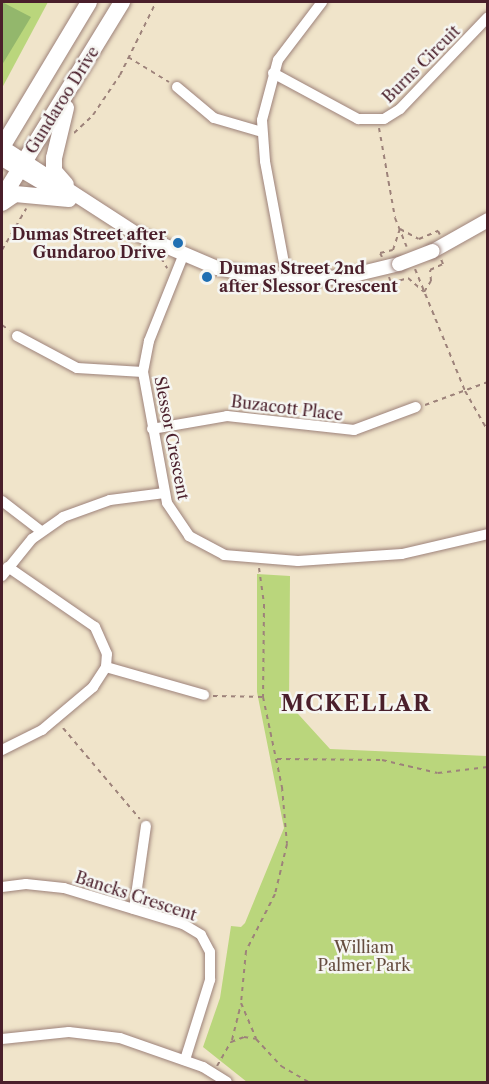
<!DOCTYPE html>
<style>
body{margin:0}
#map{position:relative;width:489px;height:1084px;overflow:hidden;background:#f0e4ca;font-family:"Libre Caslon Text",serif}
div>[style]{position:absolute}
.green>*{inset:0;background:#bad67c}
.forest>*{inset:0;background:#93b76c}
.path>*{height:2px;margin-top:-1px;transform-origin:0;background:repeating-linear-gradient(90deg,#9d827a 0 4.5px,transparent 0 9px)}
.roads{filter:drop-shadow(0 0 2px #9d827a) drop-shadow(0 0 2px #9d827a)}
.minor>*{height:10px;margin:-5px;padding:0 5px;transform-origin:5px;border-radius:5px;background:#fff}
.tertiary>*{height:14px;margin:-7px;padding:0 7px;transform-origin:7px;border-radius:7px;background:#fff}
.primary>*{height:16px;margin:-8px;padding:0 8px;transform-origin:8px;border-radius:8px;background:#fff}
.bridges{filter:drop-shadow(0 0 2px #9d827a) drop-shadow(0 0 2px #9d827a)}
.tertiary-bridge>*{height:14px;margin:-7px;padding:0 7px;transform-origin:7px;border-radius:7px;background:#fff}
.dots>*{width:16px;height:16px;translate:-50% -50%;box-sizing:border-box;border:3px solid #f6f6f2;border-radius:50%}
span{translate:-50% -50%;white-space:nowrap;text-align:center;line-height:1.15;-webkit-text-stroke:5px #f6f6f2;paint-order:stroke}
.street-label{font-size:16px;color:#4a1f2b}
.poi-label{font-size:16px;color:#4a1f2b;font-weight:700}
.right{translate:-100% -50%;text-align:right}
.left{translate:0 -50%;text-align:left}
.park-label{font-size:16px;color:#664d3f}
.district-label{font-size:22px;color:#4a1f2b;font-weight:700;letter-spacing:1.5px}
.frame{position:absolute;inset:0;border:3px solid #4a1f2b;pointer-events:none}
</style>
<div id="map">
<div class="green">
<i style="clip-path:polygon(2px 2px,48px 2px,2px 88px)"></i>
<i style="clip-path:polygon(257px 574px,290px 576px,289px 704px,330px 749px,487px 756px,487px 1082px,247px 1082px,203px 1047px,220px 998px,231px 926px,241px 927px,245px 923px,284px 828px,257px 692px)"></i>
</div>
<div class="forest">
<i style="clip-path:polygon(2px 2px,31px 17px,2px 65px)"></i>
</div>
<div class="path">
<i style="left:128px;top:57px;width:48px;rotate:31.4deg"></i>
<i style="left:379px;top:128px;width:91px;rotate:79.9deg"></i>
<i style="left:395px;top:218px;width:31px;rotate:68deg"></i>
<i style="left:74px;top:133px;width:26px;rotate:-43deg"></i>
<i style="left:93px;top:115px;width:48px;rotate:-56deg"></i>
<i style="left:120px;top:75px;width:81px;rotate:-63.7deg"></i>
<i style="left:2px;top:250px;width:48px;rotate:-59.7deg"></i>
<i style="left:382px;top:257px;width:4px;rotate:-117deg"></i>
<i style="left:380px;top:253px;width:13px;rotate:-13deg"></i>
<i style="left:393px;top:250px;width:22px;rotate:-72deg"></i>
<i style="left:400px;top:229px;width:21px;rotate:28deg"></i>
<i style="left:419px;top:239px;width:21px;rotate:-23deg"></i>
<i style="left:438px;top:231px;width:4px;rotate:63deg"></i>
<i style="left:161px;top:258px;width:12px;rotate:59deg"></i>
<i style="left:415px;top:269px;width:132px;rotate:67.7deg"></i>
<i style="left:465px;top:391px;width:46px;rotate:60.1deg"></i>
<i style="left:389px;top:277px;width:6px;rotate:72deg"></i>
<i style="left:391px;top:283px;width:18px;rotate:-16deg"></i>
<i style="left:408px;top:278px;width:21px;rotate:41deg"></i>
<i style="left:424px;top:292px;width:13px;rotate:-58deg"></i>
<i style="left:431px;top:281px;width:11px;rotate:-95deg"></i>
<i style="left:430px;top:270px;width:14px;rotate:-25deg"></i>
<i style="left:443px;top:264px;width:5px;rotate:-112deg"></i>
<i style="left:2px;top:325px;width:9px;rotate:36deg"></i>
<i style="left:425px;top:405px;width:67px;rotate:-20.1deg"></i>
<i style="left:259px;top:568px;width:36px;rotate:82deg"></i>
<i style="left:264px;top:604px;width:93px;rotate:90.6deg"></i>
<i style="left:263px;top:697px;width:92px;rotate:78.1deg"></i>
<i style="left:282px;top:787px;width:57px;rotate:85deg"></i>
<i style="left:287px;top:844px;width:51px;rotate:103.5deg"></i>
<i style="left:275px;top:894px;width:64px;rotate:117deg"></i>
<i style="left:246px;top:951px;width:52px;rotate:95.5deg"></i>
<i style="left:241px;top:1003px;width:39px;rotate:67deg"></i>
<i style="left:256px;top:1039px;width:37px;rotate:47deg"></i>
<i style="left:281px;top:1066px;width:32px;rotate:30deg"></i>
<i style="left:213px;top:696px;width:50px;rotate:1.1deg"></i>
<i style="left:63px;top:728px;width:119px;rotate:49.8deg"></i>
<i style="left:277px;top:759px;width:105px;rotate:0.5deg"></i>
<i style="left:382px;top:760px;width:57px;rotate:13.1deg"></i>
<i style="left:438px;top:773px;width:50px;rotate:-6.8deg"></i>
<i style="left:232px;top:1040px;width:36px;rotate:-76deg"></i>
<i style="left:217px;top:1066px;width:28px;rotate:-60deg"></i>
<i style="left:231px;top:1042px;width:14px;rotate:-21deg"></i>
<i style="left:244px;top:1037px;width:12px;rotate:9deg"></i>
</div>
<div class="roads">
<div class="minor">
<i style="left:273px;top:73px;width:97px;rotate:28.4deg"></i>
<i style="left:358px;top:119px;width:26px"></i>
<i style="left:384px;top:119px;width:19px;rotate:-32deg"></i>
<i style="left:400px;top:109px;width:127px;rotate:-46.3deg"></i>
<i style="left:177px;top:87px;width:48px;rotate:40deg"></i>
<i style="left:214px;top:118px;width:50px;rotate:16.3deg"></i>
<i style="left:183px;top:256px;width:92px;rotate:111.8deg"></i>
<i style="left:149px;top:341px;width:32px;rotate:101deg"></i>
<i style="left:143px;top:372px;width:133px;rotate:79.6deg"></i>
<i style="left:167px;top:503px;width:40px;rotate:56deg"></i>
<i style="left:189px;top:536px;width:40px;rotate:28deg"></i>
<i style="left:224px;top:555px;width:74px;rotate:4.6deg"></i>
<i style="left:298px;top:561px;width:104px;rotate:-3.9deg"></i>
<i style="left:402px;top:554px;width:88px;rotate:-13.1deg"></i>
<i style="left:287px;top:279px;width:120px;rotate:-100.6deg"></i>
<i style="left:265px;top:161px;width:41px;rotate:-94.2deg"></i>
<i style="left:262px;top:120px;width:62px;rotate:-75.1deg"></i>
<i style="left:278px;top:60px;width:73px;rotate:-52.8deg"></i>
<i style="left:17px;top:336px;width:68px;rotate:28.1deg"></i>
<i style="left:77px;top:368px;width:66px;rotate:3.5deg"></i>
<i style="left:152px;top:429px;width:76px;rotate:-9.8deg"></i>
<i style="left:227px;top:416px;width:128px;rotate:6.3deg"></i>
<i style="left:354px;top:430px;width:66px;rotate:-20.4deg"></i>
<i style="left:2px;top:501px;width:49px;rotate:37.6deg"></i>
<i style="left:2px;top:576px;width:48px;rotate:-51deg"></i>
<i style="left:32px;top:539px;width:38px;rotate:-35deg"></i>
<i style="left:63px;top:517px;width:50px;rotate:-19.9deg"></i>
<i style="left:110px;top:500px;width:55px;rotate:-7.3deg"></i>
<i style="left:106px;top:667px;width:102px;rotate:15.9deg"></i>
<i style="left:2px;top:750px;width:45px;rotate:-26.6deg"></i>
<i style="left:42px;top:730px;width:67px;rotate:-40.1deg"></i>
<i style="left:93px;top:687px;width:24px;rotate:-57deg"></i>
<i style="left:106px;top:667px;width:13px;rotate:-86deg"></i>
<i style="left:107px;top:654px;width:30px;rotate:-114deg"></i>
<i style="left:95px;top:627px;width:106px;rotate:-145.4deg"></i>
<i style="left:2px;top:887px;width:24px;rotate:-7deg"></i>
<i style="left:26px;top:884px;width:38px;rotate:6deg"></i>
<i style="left:64px;top:888px;width:124px;rotate:16.8deg"></i>
<i style="left:183px;top:924px;width:21px;rotate:31deg"></i>
<i style="left:201px;top:935px;width:19px;rotate:62deg"></i>
<i style="left:210px;top:952px;width:28px;rotate:90deg"></i>
<i style="left:210px;top:980px;width:84px;rotate:107.4deg"></i>
<i style="left:134px;top:909px;width:84px;rotate:-81.8deg"></i>
<i style="left:2px;top:1039px;width:67px;rotate:-6deg"></i>
<i style="left:69px;top:1032px;width:51px;rotate:6.7deg"></i>
<i style="left:120px;top:1038px;width:88px;rotate:19.3deg"></i>
<i style="left:203px;top:1067px;width:28px;rotate:32deg"></i>
</div>
<div class="tertiary">
<i style="left:2px;top:147px;width:158px;rotate:32.9deg"></i>
<i style="left:135px;top:233px;width:89px;rotate:23.1deg"></i>
<i style="left:217px;top:268px;width:53px;rotate:10.9deg"></i>
<i style="left:269px;top:278px;width:38px;rotate:2deg"></i>
<i style="left:307px;top:279px;width:38px;rotate:-3deg"></i>
<i style="left:345px;top:277px;width:56px;rotate:-13.5deg"></i>
<i style="left:2px;top:159px;width:77px;rotate:30.6deg"></i>
<i style="left:433px;top:251px;width:63px;rotate:-29.4deg"></i>
</div>
<div class="primary">
<i style="left:66px;top:108px;width:51px;rotate:103.5deg"></i>
<i style="left:54px;top:158px;width:13px;rotate:90deg"></i>
<i style="left:54px;top:171px;width:18px;rotate:49deg"></i>
<i style="left:2px;top:147px;width:169px;rotate:-59deg"></i>
<i style="left:2px;top:198px;width:230px;rotate:-58.5deg"></i>
<i style="left:2px;top:203px;width:16px;rotate:-35deg"></i>
<i style="left:15px;top:194px;width:54px;rotate:5.3deg"></i>
</div>
</div>
<div class="bridges">
<div class="tertiary-bridge">
<i style="left:399px;top:264px;width:36px;rotate:-21deg"></i>
</div>
</div>
<div class="dots">
<i style="left:178px;top:243px;background:#1f6fb2"></i>
<i style="left:207px;top:277px;background:#1f6fb2"></i>
</div>
<div class="street-label">
<span style="left:421px;top:64px;rotate:-45deg">Burns Circuit</span>
<span style="left:62px;top:100px;rotate:-58deg">Gundaroo Drive</span>
<span style="left:287px;top:408px;rotate:7deg">Buzacott Place</span>
<span style="left:172px;top:438px;rotate:79deg">Slessor Crescent</span>
<span style="left:136px;top:896px;rotate:18deg">Bancks Crescent</span>
</div>
<div class="poi-label">
<span class="right" style="left:166px;top:243px">Dumas Street after<br>Gundaroo Drive</span>
<span class="left" style="left:219px;top:277px">Dumas Street 2nd<br>after Slessor Crescent</span>
</div>
<div class="park-label">
<span style="left:364px;top:956px">William<br>Palmer Park</span>
</div>
<div class="district-label">
<span style="left:356px;top:704px">MCKELLAR</span>
</div>
<div class="frame"></div>
</div>
